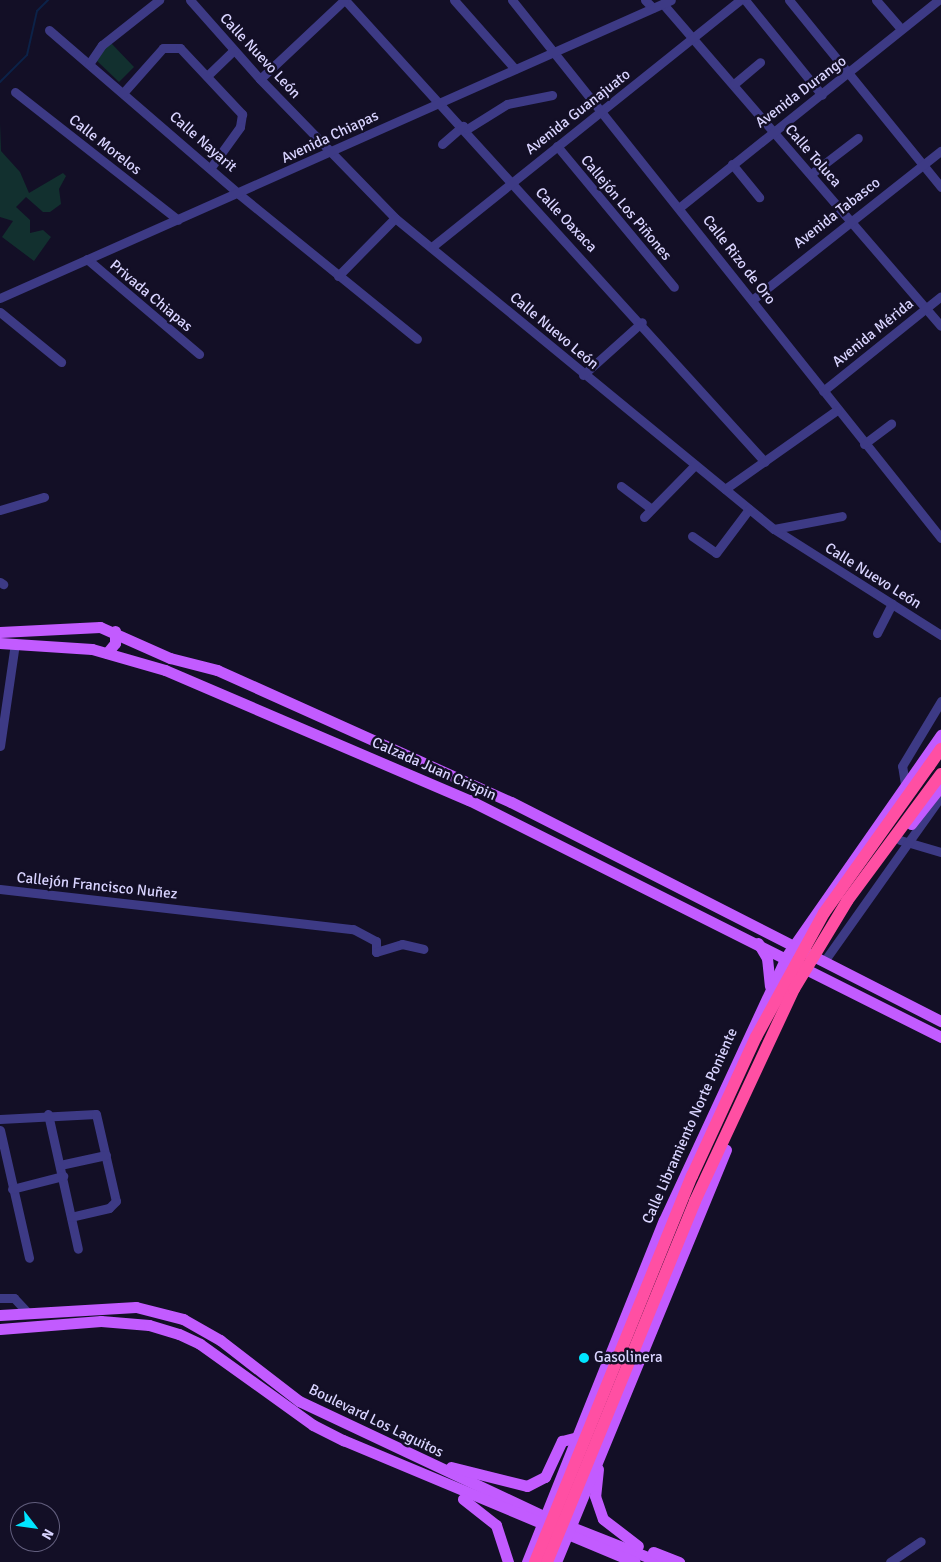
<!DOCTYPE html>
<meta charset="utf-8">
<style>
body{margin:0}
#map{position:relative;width:941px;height:1562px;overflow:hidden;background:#130f26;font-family:Signika,sans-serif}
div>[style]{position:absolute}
.green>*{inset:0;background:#12302f}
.stream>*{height:2px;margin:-1px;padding:0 1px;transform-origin:1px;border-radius:1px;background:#0c2248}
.minor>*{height:9px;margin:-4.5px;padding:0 4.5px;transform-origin:4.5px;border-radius:4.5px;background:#3d3a85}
.major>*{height:11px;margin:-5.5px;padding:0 5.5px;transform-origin:5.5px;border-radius:5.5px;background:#c25bff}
.highway>*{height:12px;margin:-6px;padding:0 6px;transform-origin:6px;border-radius:6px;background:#ff4fa3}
.highway-bridge>*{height:12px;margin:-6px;padding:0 6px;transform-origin:6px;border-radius:6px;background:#ff4fa3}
.dots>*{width:14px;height:14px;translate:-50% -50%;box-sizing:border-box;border:2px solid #130f26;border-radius:50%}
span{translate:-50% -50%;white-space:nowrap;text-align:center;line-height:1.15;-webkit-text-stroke:5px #130f26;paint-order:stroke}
.street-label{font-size:15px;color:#d9d4ff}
.poi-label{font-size:15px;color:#d9d4ff}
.left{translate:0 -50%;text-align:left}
.north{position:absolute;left:10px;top:1502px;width:50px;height:50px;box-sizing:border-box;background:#130f26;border:1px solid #625e7d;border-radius:50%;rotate:120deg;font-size:14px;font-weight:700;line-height:20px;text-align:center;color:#d9d4ff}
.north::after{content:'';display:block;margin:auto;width:18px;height:22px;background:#00e5ff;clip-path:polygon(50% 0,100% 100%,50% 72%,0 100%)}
</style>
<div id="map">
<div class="green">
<i style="clip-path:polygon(111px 43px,134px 67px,119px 82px,95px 59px)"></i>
<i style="clip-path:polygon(0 123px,1px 151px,20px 172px,29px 193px,63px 173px,66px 176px,59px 189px,61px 204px,50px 212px,43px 212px,26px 197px,16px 207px,30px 220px,30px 233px,43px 230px,51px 237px,34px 261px,2px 237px,13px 221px,0 217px)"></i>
</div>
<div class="stream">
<i style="left:0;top:82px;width:38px;rotate:-45deg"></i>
<i style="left:27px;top:55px;width:45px;rotate:-77.2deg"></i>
<i style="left:37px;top:11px;width:16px;rotate:-45deg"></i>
</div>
<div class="minor">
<i style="left:190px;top:0;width:106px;rotate:48.5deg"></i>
<i style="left:260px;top:79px;width:194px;rotate:45.8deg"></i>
<i style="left:395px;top:218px;width:490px;rotate:39.4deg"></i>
<i style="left:774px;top:529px;width:198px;rotate:32.4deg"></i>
<i style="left:345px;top:0;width:624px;rotate:47.73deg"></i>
<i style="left:454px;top:0;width:92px;rotate:48.5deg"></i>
<i style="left:512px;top:0;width:688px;rotate:51.43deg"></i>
<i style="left:645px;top:0;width:11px;rotate:45deg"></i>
<i style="left:745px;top:0;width:122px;rotate:51deg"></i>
<i style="left:789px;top:0;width:241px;rotate:50.9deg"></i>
<i style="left:876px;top:0;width:38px;rotate:49deg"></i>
<i style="left:663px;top:4px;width:425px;rotate:49.2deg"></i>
<i style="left:49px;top:30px;width:252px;rotate:40.8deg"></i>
<i style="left:240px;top:195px;width:228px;rotate:39.1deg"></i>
<i style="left:89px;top:64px;width:23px;rotate:-56deg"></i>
<i style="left:102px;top:45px;width:73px;rotate:-38.3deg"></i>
<i style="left:207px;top:76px;width:37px;rotate:-44deg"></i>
<i style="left:260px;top:79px;width:115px;rotate:-43.2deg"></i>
<i style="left:734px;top:84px;width:34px;rotate:-40deg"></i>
<i style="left:15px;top:92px;width:207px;rotate:38.1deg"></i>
<i style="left:123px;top:93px;width:60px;rotate:-48.4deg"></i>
<i style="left:163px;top:48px;width:17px"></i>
<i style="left:180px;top:48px;width:91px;rotate:46.8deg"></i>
<i style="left:242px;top:114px;width:13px;rotate:99deg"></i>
<i style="left:240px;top:127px;width:48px;rotate:125.7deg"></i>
<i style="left:467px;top:129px;width:47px;rotate:-32deg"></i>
<i style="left:507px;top:104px;width:46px;rotate:-11.3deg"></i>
<i style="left:442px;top:144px;width:28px;rotate:-41deg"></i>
<i style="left:557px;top:146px;width:183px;rotate:50.3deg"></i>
<i style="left:732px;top:164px;width:43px;rotate:50.7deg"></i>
<i style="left:811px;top:174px;width:59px;rotate:-37.5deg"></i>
<i style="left:680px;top:207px;width:331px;rotate:-38.7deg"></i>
<i style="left:433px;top:246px;width:393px;rotate:-38.7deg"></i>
<i style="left:87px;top:259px;width:147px;rotate:40.3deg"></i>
<i style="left:338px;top:276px;width:81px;rotate:-45.5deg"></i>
<i style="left:0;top:298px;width:734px;rotate:-23.95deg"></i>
<i style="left:752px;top:300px;width:241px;rotate:-38.3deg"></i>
<i style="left:0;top:312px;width:79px;rotate:39.3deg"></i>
<i style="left:583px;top:375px;width:79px;rotate:-41.9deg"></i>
<i style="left:823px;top:391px;width:151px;rotate:-38.8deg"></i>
<i style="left:864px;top:444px;width:34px;rotate:-37deg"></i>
<i style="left:621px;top:486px;width:38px;rotate:37deg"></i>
<i style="left:725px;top:489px;width:137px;rotate:-35.2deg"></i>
<i style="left:0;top:510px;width:46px;rotate:-16.5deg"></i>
<i style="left:644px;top:517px;width:73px;rotate:-45.6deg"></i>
<i style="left:774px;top:529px;width:69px;rotate:-10.8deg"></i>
<i style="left:692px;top:536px;width:29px;rotate:35deg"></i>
<i style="left:716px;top:553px;width:55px;rotate:-53.1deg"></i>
<i style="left:0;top:582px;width:4px;rotate:34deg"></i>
<i style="left:877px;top:633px;width:33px;rotate:-63deg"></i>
<i style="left:0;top:746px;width:104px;rotate:-81.7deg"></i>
<i style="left:905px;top:784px;width:18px;rotate:-99deg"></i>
<i style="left:902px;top:766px;width:76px;rotate:-59deg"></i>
<i style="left:900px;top:840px;width:43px;rotate:16.3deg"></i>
<i style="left:0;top:889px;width:355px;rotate:6.5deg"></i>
<i style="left:353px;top:929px;width:26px;rotate:28deg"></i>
<i style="left:376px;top:941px;width:11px;rotate:90deg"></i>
<i style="left:376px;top:952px;width:27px;rotate:-17deg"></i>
<i style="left:402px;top:944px;width:22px;rotate:13deg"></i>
<i style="left:825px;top:960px;width:201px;rotate:-54.7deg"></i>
<i style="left:48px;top:1114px;width:138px;rotate:77.5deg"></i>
<i style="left:0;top:1119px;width:96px;rotate:-3deg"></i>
<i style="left:96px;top:1114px;width:89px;rotate:77.1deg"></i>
<i style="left:116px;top:1201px;width:10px;rotate:135deg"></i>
<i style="left:109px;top:1208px;width:39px;rotate:167deg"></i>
<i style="left:0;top:1130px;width:131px;rotate:77.2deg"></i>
<i style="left:60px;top:1165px;width:47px;rotate:-12.3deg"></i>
<i style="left:12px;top:1189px;width:53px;rotate:-14.3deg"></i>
<i style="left:0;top:1298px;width:14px"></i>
<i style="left:14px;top:1298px;width:21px;rotate:47deg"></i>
<i style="left:890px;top:1562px;width:37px;rotate:-34deg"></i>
</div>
<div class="major">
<i style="left:0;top:632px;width:100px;rotate:-2.9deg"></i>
<i style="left:100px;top:627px;width:77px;rotate:23.9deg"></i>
<i style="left:170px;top:658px;width:49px;rotate:14.3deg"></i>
<i style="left:217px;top:670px;width:322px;rotate:24.2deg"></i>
<i style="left:511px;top:802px;width:483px;rotate:27deg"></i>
<i style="left:0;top:643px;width:92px;rotate:3.7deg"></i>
<i style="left:92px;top:649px;width:76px;rotate:16deg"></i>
<i style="left:165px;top:670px;width:331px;rotate:23.2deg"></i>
<i style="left:469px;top:800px;width:528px;rotate:26.66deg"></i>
<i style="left:107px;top:653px;width:13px;rotate:-51deg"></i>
<i style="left:115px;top:643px;width:12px;rotate:-90deg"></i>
<i style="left:911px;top:824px;width:48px;rotate:-51.7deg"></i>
<i style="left:758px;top:943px;width:17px;rotate:59deg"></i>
<i style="left:767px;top:958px;width:28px;rotate:84deg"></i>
<i style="left:0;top:1315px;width:136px;rotate:-3.4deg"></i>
<i style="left:136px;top:1307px;width:49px;rotate:14.3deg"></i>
<i style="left:183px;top:1319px;width:43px;rotate:29.6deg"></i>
<i style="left:220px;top:1340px;width:100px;rotate:37.7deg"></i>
<i style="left:299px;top:1401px;width:273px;rotate:25.2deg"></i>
<i style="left:546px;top:1517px;width:123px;rotate:21.5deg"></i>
<i style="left:0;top:1329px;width:101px;rotate:-4.5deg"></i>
<i style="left:101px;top:1321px;width:48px;rotate:4.8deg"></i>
<i style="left:149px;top:1325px;width:31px;rotate:17deg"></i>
<i style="left:179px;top:1334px;width:23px;rotate:25deg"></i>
<i style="left:200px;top:1344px;width:139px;rotate:35.6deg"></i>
<i style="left:313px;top:1425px;width:34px;rotate:27deg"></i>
<i style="left:343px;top:1440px;width:316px;rotate:22.7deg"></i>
<i style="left:451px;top:1467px;width:78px;rotate:14deg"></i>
<i style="left:527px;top:1486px;width:20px;rotate:-27deg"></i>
<i style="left:545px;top:1477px;width:40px;rotate:-65deg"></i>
<i style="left:562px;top:1441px;width:16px;rotate:-14deg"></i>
<i style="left:598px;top:1469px;width:27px;rotate:96deg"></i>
<i style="left:595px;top:1496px;width:24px;rotate:71deg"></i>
<i style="left:603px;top:1519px;width:44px;rotate:37.6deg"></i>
<i style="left:463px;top:1499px;width:42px;rotate:38.2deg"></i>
<i style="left:496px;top:1525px;width:39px;rotate:72deg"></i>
<i style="left:653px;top:1552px;width:28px;rotate:21deg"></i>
<i style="left:527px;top:1562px;width:368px;rotate:-68.2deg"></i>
<i style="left:664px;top:1220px;width:290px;rotate:-65.1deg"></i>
<i style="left:786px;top:957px;width:271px;rotate:-55.1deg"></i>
<i style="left:556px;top:1562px;width:446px;rotate:-67.6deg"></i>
</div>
<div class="highway">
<i style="left:929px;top:766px;width:21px;rotate:-55deg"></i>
</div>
<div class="highway-bridge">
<i style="left:535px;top:1562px;width:417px;rotate:-67.9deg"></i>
<i style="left:692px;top:1176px;width:153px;rotate:-65.3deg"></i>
<i style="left:756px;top:1037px;width:141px;rotate:-61.3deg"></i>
<i style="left:824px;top:913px;width:181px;rotate:-54.5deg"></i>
<i style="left:547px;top:1562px;width:390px;rotate:-67.7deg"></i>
<i style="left:695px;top:1201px;width:234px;rotate:-65deg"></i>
<i style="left:794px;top:989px;width:103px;rotate:-58.9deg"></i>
<i style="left:847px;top:901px;width:158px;rotate:-53.5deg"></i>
</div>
<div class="dots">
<i style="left:584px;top:1358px;background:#00e5ff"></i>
</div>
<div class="street-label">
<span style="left:260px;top:56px;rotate:47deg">Calle Nuevo León</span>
<span style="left:801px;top:92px;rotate:-37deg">Avenida Durango</span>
<span style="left:578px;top:112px;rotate:-38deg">Avenida Guanajuato</span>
<span style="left:330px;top:137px;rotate:-25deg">Avenida Chiapas</span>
<span style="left:203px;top:142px;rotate:41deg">Calle Nayarit</span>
<span style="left:105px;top:145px;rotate:38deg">Calle Morelos</span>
<span style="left:813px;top:156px;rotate:49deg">Calle Toluca</span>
<span style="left:626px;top:208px;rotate:50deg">Callejón Los Piñones</span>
<span style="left:837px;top:213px;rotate:-38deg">Avenida Tabasco</span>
<span style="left:566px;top:220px;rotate:47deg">Calle Oaxaca</span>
<span style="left:739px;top:260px;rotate:52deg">Calle Rizo de Oro</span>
<span style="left:151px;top:296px;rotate:40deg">Privada Chiapas</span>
<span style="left:554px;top:331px;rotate:40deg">Calle Nuevo León</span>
<span style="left:873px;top:333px;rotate:-39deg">Avenida Mérida</span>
<span style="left:873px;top:576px;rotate:32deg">Calle Nuevo León</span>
<span style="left:434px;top:769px;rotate:24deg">Calzada Juan Crispin</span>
<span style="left:97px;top:886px;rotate:6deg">Callejón Francisco Nuñez</span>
<span style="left:690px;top:1126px;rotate:-66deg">Calle Libramiento Norte Poniente</span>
<span style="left:376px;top:1421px;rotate:26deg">Boulevard Los Laguitos</span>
</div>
<div class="poi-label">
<span class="left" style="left:594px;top:1358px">Gasolinera</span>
</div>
<div class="north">N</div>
</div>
